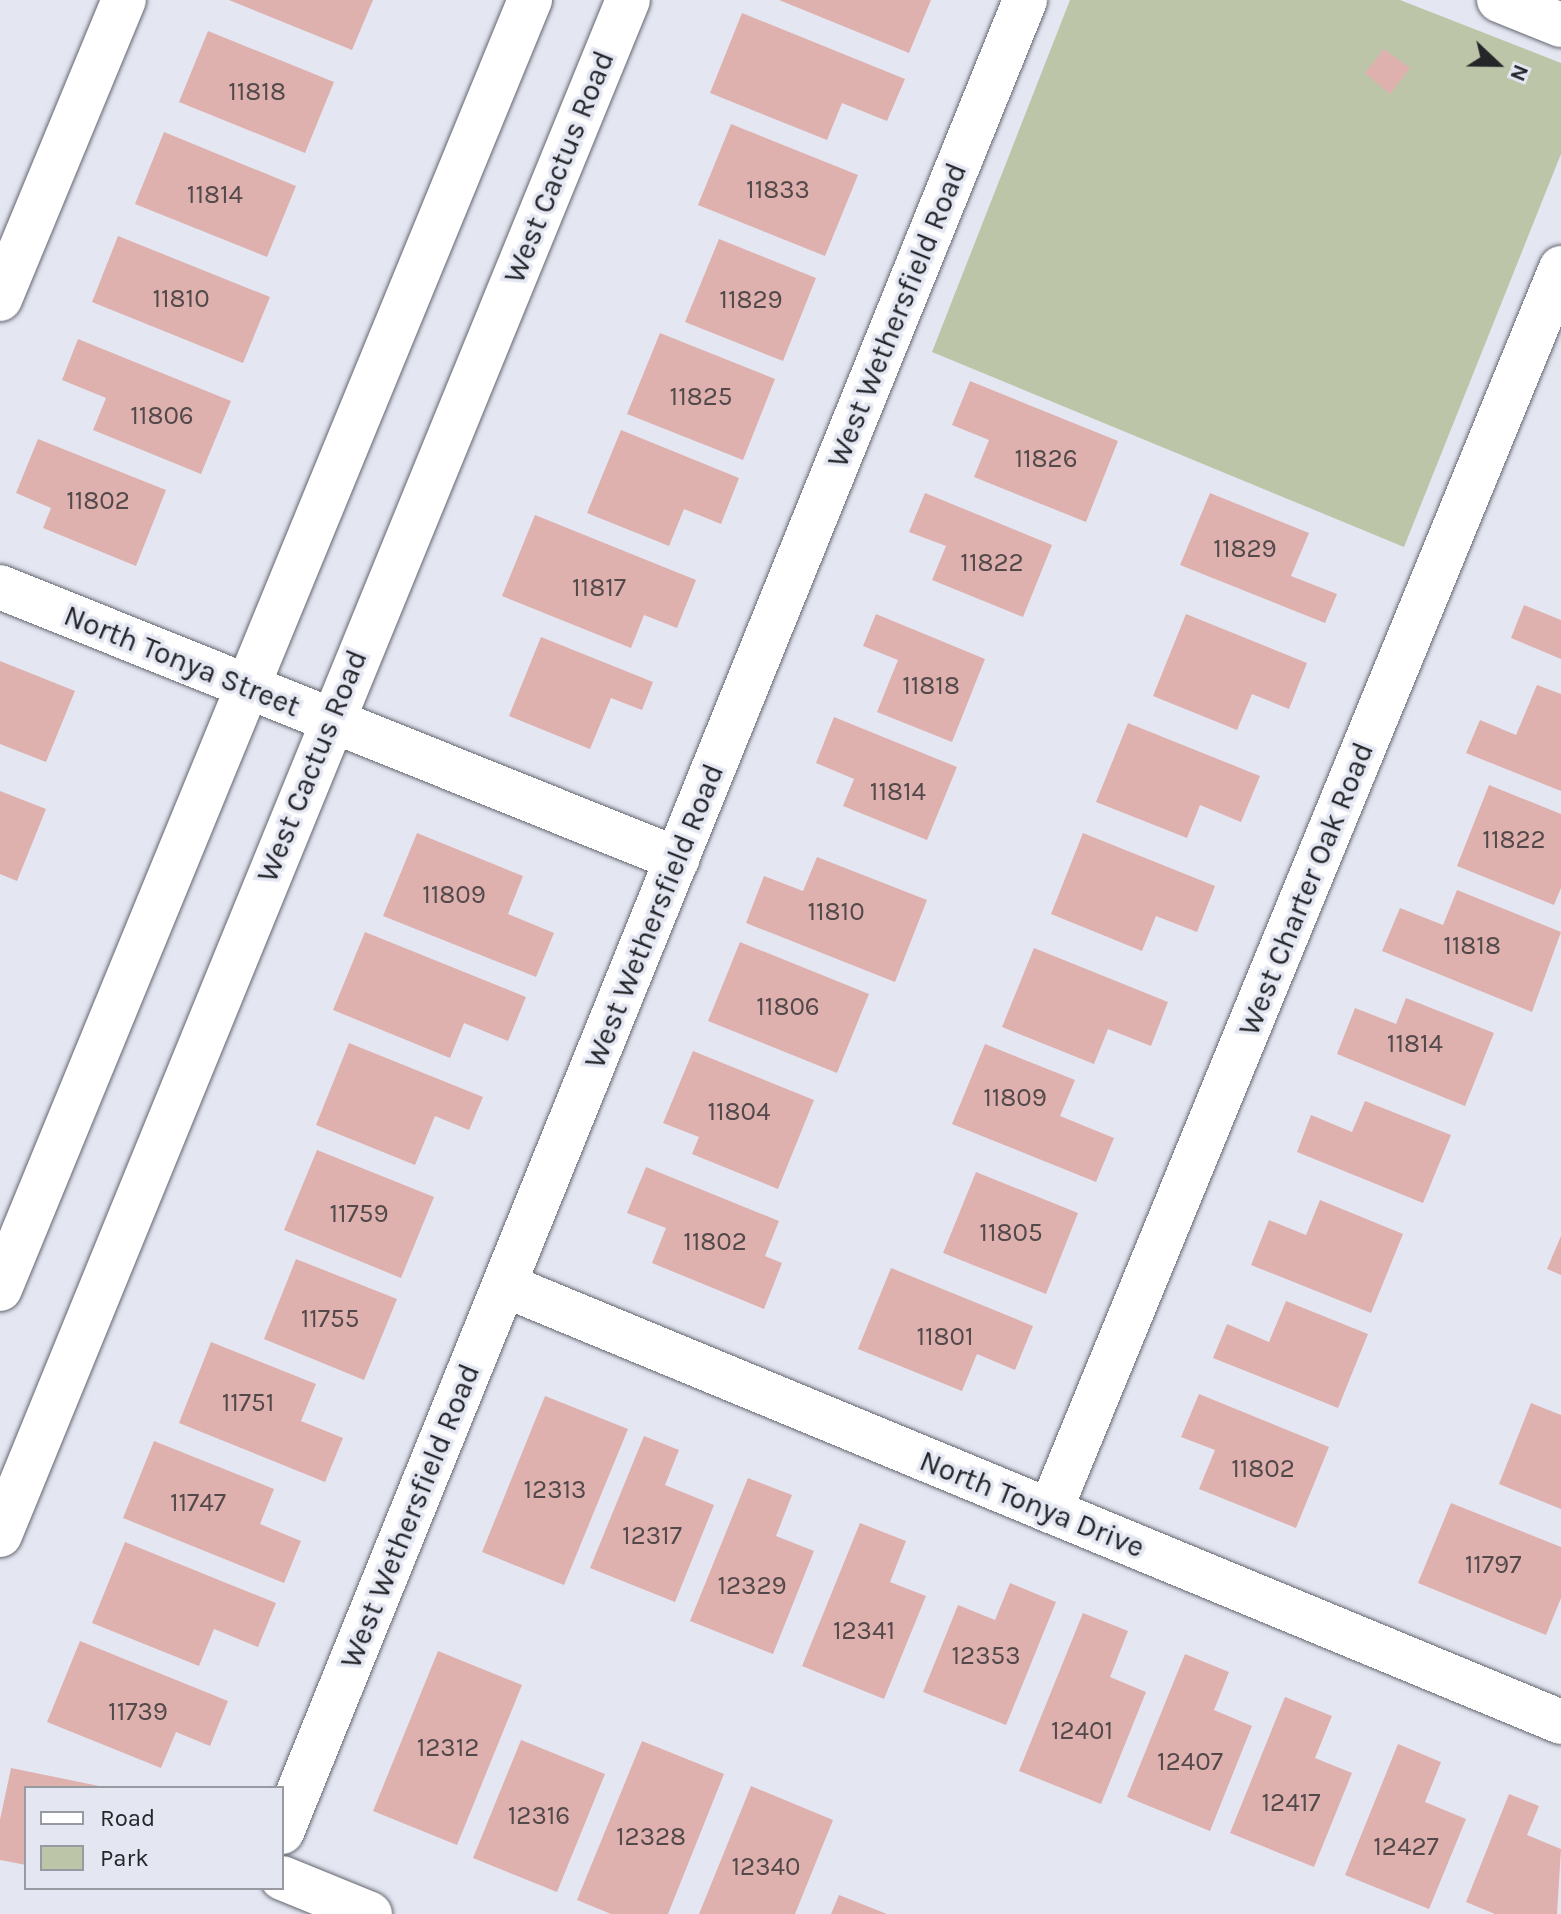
<!DOCTYPE html>
<style>
body{margin:0}
#map{position:relative;width:1561px;height:1914px;overflow:hidden;background:#e4e7f2;font-family:Karla,sans-serif}
div>[style]{position:absolute}
.green>*{inset:0;background:#bdc5a9}
.building>*{inset:0;background:#deb1af}
.roads{filter:drop-shadow(0 0 2px #64666f) drop-shadow(0 0 2px #64666f)}
.minor>*{height:44px;margin:-22px;padding:0 22px;transform-origin:22px;border-radius:22px;background:#fff}
span{translate:-50% -50%;white-space:nowrap;text-align:center;line-height:1.15;-webkit-text-stroke:7px #e4e7f2;paint-order:stroke}
.number-label{font-size:26px;color:#53494b}
.number-label span{-webkit-text-stroke-width:0}
.street-label{font-size:30px;color:#25262a}
.legend{position:absolute;left:24px;top:1786px;width:260px;height:104px;box-sizing:border-box;background:#e4e7f2;border:2px solid #989aa2;margin:0;padding:10px 14px;list-style:none;font-size:24px;color:#25262a}
.legend li{display:flex;align-items:center;gap:16px;height:40px}
.legend b{width:40px;border:2px solid #989aa2}
.north{position:absolute;left:1457px;top:24px;width:80px;height:80px;-webkit-text-stroke:6px #e4e7f2;paint-order:stroke;rotate:112deg;font-size:22px;font-weight:700;line-height:32px;text-align:center;color:#25262a}
.north::after{content:'';display:block;margin:auto;width:28px;height:36px;background:#25262a;clip-path:polygon(50% 0,100% 100%,50% 72%,0 100%)}
</style>
<div id="map">
<div class="green">
<i style="clip-path:polygon(1070px 0,1400px 0,1561px 63px,1561px 154px,1404px 547px,932px 352px)"></i>
</div>
<div class="building">
<i style="clip-path:polygon(229px 0,373px 0,352px 50px)"></i>
<i style="clip-path:polygon(779px 0,931px 0,909px 53px)"></i>
<i style="clip-path:polygon(742px 13px,905px 79px,887px 121px,842px 103px,827px 140px,710px 93px)"></i>
<i style="clip-path:polygon(208px 31px,334px 82px,305px 153px,179px 102px)"></i>
<i style="clip-path:polygon(1384px 49px,1410px 68px,1390px 94px,1365px 73px)"></i>
<i style="clip-path:polygon(731px 124px,858px 175px,825px 256px,698px 205px)"></i>
<i style="clip-path:polygon(164px 132px,296px 186px,267px 257px,135px 204px)"></i>
<i style="clip-path:polygon(118px 236px,270px 297px,243px 363px,92px 302px)"></i>
<i style="clip-path:polygon(719px 239px,816px 278px,783px 361px,685px 322px)"></i>
<i style="clip-path:polygon(660px 333px,775px 379px,743px 460px,627px 414px)"></i>
<i style="clip-path:polygon(78px 339px,231px 401px,201px 474px,93px 430px,106px 398px,62px 380px)"></i>
<i style="clip-path:polygon(970px 381px,1118px 441px,1086px 522px,974px 477px,989px 440px,952px 425px)"></i>
<i style="clip-path:polygon(621px 430px,739px 478px,721px 524px,684px 509px,669px 546px,587px 513px)"></i>
<i style="clip-path:polygon(38px 439px,166px 490px,136px 566px,43px 528px,51px 508px,16px 493px)"></i>
<i style="clip-path:polygon(925px 493px,1052px 545px,1023px 617px,932px 580px,946px 546px,909px 532px)"></i>
<i style="clip-path:polygon(1210px 493px,1309px 533px,1291px 576px,1337px 594px,1325px 623px,1180px 565px)"></i>
<i style="clip-path:polygon(535px 515px,696px 580px,677px 628px,644px 615px,631px 648px,502px 596px)"></i>
<i style="clip-path:polygon(1524px 605px,1561px 620px,1561px 659px,1511px 638px)"></i>
<i style="clip-path:polygon(876px 614px,985px 659px,952px 742px,877px 712px,898px 660px,863px 646px)"></i>
<i style="clip-path:polygon(1186px 614px,1307px 663px,1289px 709px,1252px 694px,1237px 730px,1153px 696px)"></i>
<i style="clip-path:polygon(541px 637px,653px 682px,642px 710px,611px 698px,590px 749px,509px 716px)"></i>
<i style="clip-path:polygon(0 661px,75px 691px,46px 762px,0 744px)"></i>
<i style="clip-path:polygon(1537px 685px,1561px 694px,1561px 791px,1466px 753px,1480px 720px,1516px 735px)"></i>
<i style="clip-path:polygon(834px 717px,957px 767px,927px 840px,843px 806px,854px 779px,816px 763px)"></i>
<i style="clip-path:polygon(1128px 723px,1260px 776px,1241px 822px,1200px 805px,1187px 838px,1096px 802px)"></i>
<i style="clip-path:polygon(1489px 785px,1561px 814px,1561px 888px,1554px 905px,1457px 866px)"></i>
<i style="clip-path:polygon(0 791px,46px 809px,17px 881px,0 874px)"></i>
<i style="clip-path:polygon(417px 833px,523px 876px,508px 914px,554px 933px,536px 977px,383px 916px)"></i>
<i style="clip-path:polygon(1083px 833px,1215px 886px,1197px 932px,1156px 916px,1142px 951px,1051px 914px)"></i>
<i style="clip-path:polygon(817px 857px,927px 900px,895px 982px,746px 923px,764px 876px,803px 891px)"></i>
<i style="clip-path:polygon(1457px 890px,1561px 932px,1532px 1012px,1382px 951px,1400px 908px,1443px 925px)"></i>
<i style="clip-path:polygon(365px 932px,526px 997px,508px 1041px,464px 1023px,450px 1058px,333px 1010px)"></i>
<i style="clip-path:polygon(740px 942px,869px 994px,837px 1073px,708px 1021px)"></i>
<i style="clip-path:polygon(1034px 948px,1168px 1002px,1151px 1046px,1108px 1029px,1094px 1064px,1002px 1027px)"></i>
<i style="clip-path:polygon(1406px 998px,1494px 1033px,1465px 1106px,1337px 1054px,1355px 1008px,1396px 1024px)"></i>
<i style="clip-path:polygon(349px 1043px,483px 1097px,469px 1130px,435px 1116px,415px 1165px,316px 1125px)"></i>
<i style="clip-path:polygon(985px 1044px,1075px 1080px,1060px 1116px,1114px 1138px,1096px 1182px,952px 1124px)"></i>
<i style="clip-path:polygon(693px 1051px,814px 1100px,778px 1189px,692px 1154px,699px 1137px,663px 1123px)"></i>
<i style="clip-path:polygon(1365px 1101px,1451px 1135px,1423px 1203px,1297px 1152px,1311px 1115px,1352px 1132px)"></i>
<i style="clip-path:polygon(317px 1150px,434px 1197px,401px 1278px,284px 1230px)"></i>
<i style="clip-path:polygon(646px 1167px,779px 1221px,765px 1256px,782px 1263px,764px 1309px,652px 1263px,666px 1228px,627px 1213px)"></i>
<i style="clip-path:polygon(976px 1172px,1078px 1213px,1046px 1294px,943px 1253px)"></i>
<i style="clip-path:polygon(1320px 1200px,1403px 1234px,1371px 1313px,1251px 1265px,1269px 1220px,1306px 1235px)"></i>
<i style="clip-path:polygon(1561px 1236px,1561px 1275px,1547px 1269px)"></i>
<i style="clip-path:polygon(296px 1259px,397px 1299px,364px 1380px,264px 1339px)"></i>
<i style="clip-path:polygon(891px 1268px,1033px 1326px,1015px 1370px,977px 1354px,962px 1391px,858px 1349px)"></i>
<i style="clip-path:polygon(1286px 1301px,1368px 1334px,1338px 1408px,1213px 1358px,1227px 1324px,1269px 1342px)"></i>
<i style="clip-path:polygon(211px 1342px,316px 1384px,301px 1421px,343px 1438px,325px 1482px,179px 1423px)"></i>
<i style="clip-path:polygon(1199px 1394px,1329px 1447px,1296px 1528px,1199px 1489px,1215px 1450px,1181px 1437px)"></i>
<i style="clip-path:polygon(545px 1396px,628px 1429px,564px 1585px,482px 1552px)"></i>
<i style="clip-path:polygon(1531px 1403px,1561px 1415px,1561px 1509px,1499px 1484px)"></i>
<i style="clip-path:polygon(644px 1436px,679px 1450px,665px 1485px,714px 1505px,675px 1602px,590px 1568px)"></i>
<i style="clip-path:polygon(154px 1441px,274px 1489px,260px 1524px,301px 1541px,284px 1583px,123px 1518px)"></i>
<i style="clip-path:polygon(748px 1478px,792px 1495px,776px 1536px,814px 1551px,773px 1654px,690px 1621px)"></i>
<i style="clip-path:polygon(1451px 1503px,1561px 1547px,1561px 1598px,1546px 1635px,1418px 1583px)"></i>
<i style="clip-path:polygon(860px 1523px,906px 1541px,890px 1582px,926px 1596px,884px 1699px,802px 1666px)"></i>
<i style="clip-path:polygon(125px 1542px,276px 1603px,258px 1647px,214px 1629px,199px 1666px,92px 1623px)"></i>
<i style="clip-path:polygon(1010px 1583px,1056px 1602px,1006px 1725px,923px 1692px,958px 1605px,995px 1620px)"></i>
<i style="clip-path:polygon(1083px 1613px,1128px 1631px,1110px 1677px,1146px 1692px,1101px 1804px,1019px 1771px)"></i>
<i style="clip-path:polygon(80px 1641px,228px 1701px,210px 1746px,176px 1732px,161px 1768px,47px 1722px)"></i>
<i style="clip-path:polygon(438px 1651px,522px 1685px,457px 1845px,373px 1811px)"></i>
<i style="clip-path:polygon(1185px 1654px,1229px 1672px,1214px 1710px,1252px 1726px,1210px 1831px,1127px 1797px)"></i>
<i style="clip-path:polygon(1285px 1697px,1332px 1716px,1315px 1758px,1352px 1773px,1314px 1867px,1230px 1833px)"></i>
<i style="clip-path:polygon(521px 1740px,605px 1774px,557px 1892px,473px 1858px)"></i>
<i style="clip-path:polygon(642px 1741px,724px 1774px,668px 1914px,611px 1914px,577px 1900px)"></i>
<i style="clip-path:polygon(1398px 1744px,1441px 1762px,1425px 1802px,1466px 1819px,1429px 1909px,1345px 1875px)"></i>
<i style="clip-path:polygon(11px 1768px,104px 1787px,26px 1788px,26px 1865px,0 1860px,0 1820px)"></i>
<i style="clip-path:polygon(751px 1786px,833px 1820px,795px 1914px,699px 1914px)"></i>
<i style="clip-path:polygon(1509px 1794px,1539px 1806px,1527px 1835px,1561px 1849px,1557px 1914px,1495px 1914px,1466px 1902px)"></i>
<i style="clip-path:polygon(839px 1895px,887px 1914px,831px 1914px)"></i>
</div>
<div class="roads">
<div class="minor">
<i style="left:1499px;top:0;width:67px;rotate:22deg"></i>
<i style="left:0;top:299px;width:324px;rotate:-67.5deg"></i>
<i style="left:0;top:587px;width:730px;rotate:21.89deg"></i>
<i style="left:504px;top:1285px;width:1144px;rotate:22.46deg"></i>
<i style="left:0;top:1289px;width:1394px;rotate:-67.65deg"></i>
<i style="left:1050px;top:1511px;width:1344px;rotate:-67.65deg"></i>
<i style="left:0;top:1535px;width:1658px;rotate:-67.75deg"></i>
<i style="left:282px;top:1832px;width:1977px;rotate:-67.92deg"></i>
<i style="left:282px;top:1878px;width:95px;rotate:22.2deg"></i>
</div>
</div>
<div class="number-label">
<span style="left:257px;top:92px">11818</span>
<span style="left:778px;top:190px">11833</span>
<span style="left:215px;top:195px">11814</span>
<span style="left:181px;top:299px">11810</span>
<span style="left:751px;top:300px">11829</span>
<span style="left:701px;top:397px">11825</span>
<span style="left:162px;top:416px">11806</span>
<span style="left:1046px;top:459px">11826</span>
<span style="left:98px;top:501px">11802</span>
<span style="left:1245px;top:549px">11829</span>
<span style="left:992px;top:563px">11822</span>
<span style="left:599px;top:588px">11817</span>
<span style="left:931px;top:686px">11818</span>
<span style="left:898px;top:792px">11814</span>
<span style="left:1514px;top:840px">11822</span>
<span style="left:454px;top:895px">11809</span>
<span style="left:836px;top:912px">11810</span>
<span style="left:1472px;top:946px">11818</span>
<span style="left:788px;top:1007px">11806</span>
<span style="left:1415px;top:1044px">11814</span>
<span style="left:1015px;top:1098px">11809</span>
<span style="left:739px;top:1112px">11804</span>
<span style="left:359px;top:1214px">11759</span>
<span style="left:1011px;top:1233px">11805</span>
<span style="left:715px;top:1242px">11802</span>
<span style="left:330px;top:1319px">11755</span>
<span style="left:945px;top:1337px">11801</span>
<span style="left:248px;top:1403px">11751</span>
<span style="left:1263px;top:1469px">11802</span>
<span style="left:555px;top:1490px">12313</span>
<span style="left:198px;top:1503px">11747</span>
<span style="left:652px;top:1536px">12317</span>
<span style="left:1493px;top:1565px">11797</span>
<span style="left:752px;top:1586px">12329</span>
<span style="left:864px;top:1631px">12341</span>
<span style="left:986px;top:1656px">12353</span>
<span style="left:138px;top:1712px">11739</span>
<span style="left:1082px;top:1731px">12401</span>
<span style="left:448px;top:1748px">12312</span>
<span style="left:1190px;top:1762px">12407</span>
<span style="left:1291px;top:1803px">12417</span>
<span style="left:539px;top:1816px">12316</span>
<span style="left:651px;top:1837px">12328</span>
<span style="left:1406px;top:1847px">12427</span>
<span style="left:766px;top:1867px">12340</span>
</div>
<div class="street-label">
<span style="left:559px;top:167px;rotate:-68deg">West Cactus Road</span>
<span style="left:897px;top:315px;rotate:-68deg">West Wethersfield Road</span>
<span style="left:182px;top:661px;rotate:22deg">North Tonya Street</span>
<span style="left:312px;top:766px;rotate:-68deg">West Cactus Road</span>
<span style="left:1306px;top:889px;rotate:-68deg">West Charter Oak Road</span>
<span style="left:654px;top:916px;rotate:-68deg">West Wethersfield Road</span>
<span style="left:1032px;top:1504px;rotate:22deg">North Tonya Drive</span>
<span style="left:410px;top:1516px;rotate:-68deg">West Wethersfield Road</span>
</div>
<ul class="legend">
<li><b style="height:10px;background:#fff"></b>Road</li>
<li><b style="height:22px;background:#bdc5a9"></b>Park</li>
</ul>
<div class="north">N</div>
</div>
